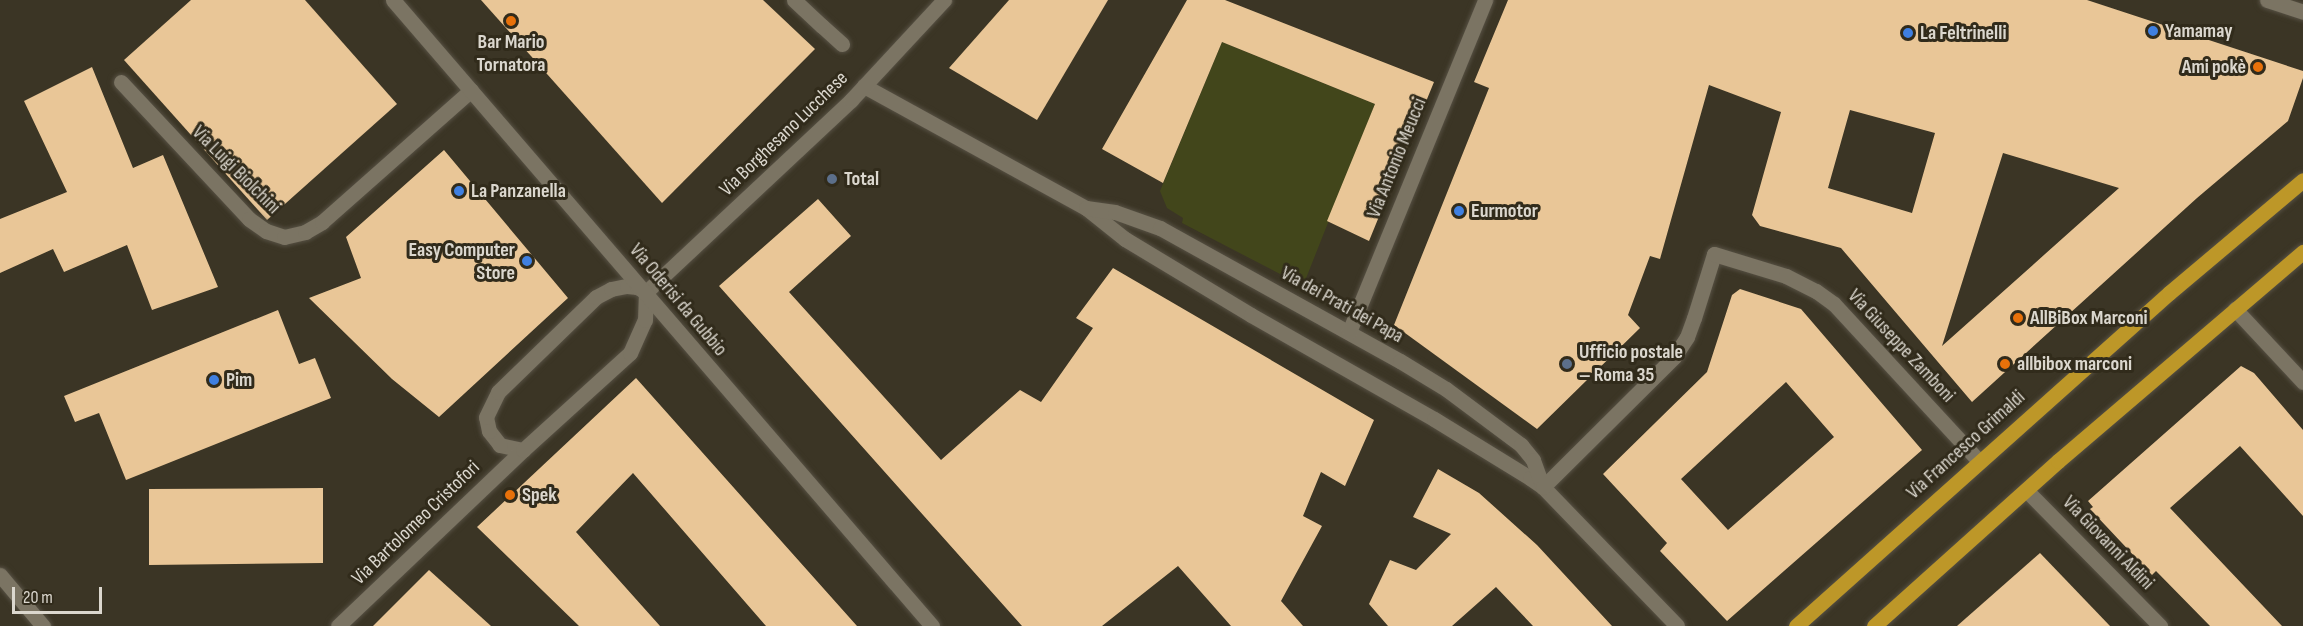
<!DOCTYPE html>
<meta charset="utf-8">
<style>
body{margin:0}
#map{position:relative;width:2303px;height:626px;overflow:hidden;background:#3b3525;font-family:"Sofia Sans Condensed",sans-serif}
div>[style]{position:absolute}
.green>*{inset:0;background:#42461b}
.building>*{inset:0;background:#e9c697}
.roads{filter:drop-shadow(0 0 2px #565043) drop-shadow(0 0 2px #565043)}
.pedestrian>*{height:15px;margin:-7.5px;padding:0 7.5px;transform-origin:7.5px;border-radius:7.5px;background:#7b7463}
.minor>*{height:15px;margin:-7.5px;padding:0 7.5px;transform-origin:7.5px;border-radius:7.5px;background:#7b7463}
.secondary>*{height:15px;margin:-7.5px;padding:0 7.5px;transform-origin:7.5px;border-radius:7.5px;background:#7b7463}
.primary>*{height:15px;margin:-7.5px;padding:0 7.5px;transform-origin:7.5px;border-radius:7.5px;background:#bd9728}
.dots>*{width:16px;height:16px;translate:-50% -50%;box-sizing:border-box;border:3px solid #312b1b;border-radius:50%}
span{translate:-50% -50%;white-space:nowrap;text-align:center;line-height:1.15;-webkit-text-stroke:6px #312b1b;paint-order:stroke}
.poi-label{font-size:20px;color:#dbd7ce;font-weight:700}
.left{translate:0 -50%;text-align:left}
.right{translate:-100% -50%;text-align:right}
.street-label{font-size:20px;color:#dbd7ce}
.scale{position:absolute;left:12px;top:587px;width:90px;height:27px;box-sizing:border-box;border:3px solid #dbd7ce;border-top:0;padding-left:8px;font-size:18px;line-height:21px;white-space:nowrap;color:#dbd7ce;-webkit-text-stroke:4px #312b1b;paint-order:stroke}
</style>
<div id="map">
<div class="green">
<i style="clip-path:polygon(1222px 42px,1375px 104px,1303px 286px,1182px 223px,1183px 218px,1167px 208px,1160px 191px)"></i>
</div>
<div class="building">
<i style="clip-path:polygon(191px 0,305px 0,397px 104px,267px 220px,124px 60px)"></i>
<i style="clip-path:polygon(481px 0,763px 0,815px 49px,662px 203px)"></i>
<i style="clip-path:polygon(1009px 0,1108px 0,1037px 120px,949px 68px)"></i>
<i style="clip-path:polygon(1187px 0,1225px 0,1434px 82px,1369px 241px,1327px 221px,1375px 104px,1222px 42px,1163px 183px,1102px 149px)"></i>
<i style="clip-path:polygon(evenodd,1508px 0,2087px 0,2303px 71px,2303px 78px,2288px 121px,2197px 198px,1972px 402px,1841px 248px,1760px 226px,1752px 215px,1781px 112px,1709px 85px,1660px 259px,1650px 256px,1628px 315px,1640px 328px,1537px 429px,1394px 325px,1489px 88px,1474px 82px,1508px 0,1850px 110px,1935px 133px,1912px 213px,1828px 188px,1850px 110px,1508px 0,2003px 153px,2119px 188px,1942px 346px,2003px 153px)"></i>
<i style="clip-path:polygon(92px 67px,133px 168px,163px 155px,218px 287px,152px 310px,127px 245px,64px 272px,53px 249px,0 273px,0 219px,67px 192px,24px 101px)"></i>
<i style="clip-path:polygon(444px 150px,568px 298px,439px 417px,392px 379px,309px 298px,361px 278px,346px 237px)"></i>
<i style="clip-path:polygon(818px 199px,851px 236px,789px 292px,941px 460px,1020px 390px,1041px 402px,1093px 328px,1076px 318px,1113px 268px,1374px 420px,1345px 486px,1321px 472px,1303px 516px,1322px 526px,1281px 601px,1303px 626px,1231px 626px,1178px 566px,1102px 626px,1022px 626px,719px 286px)"></i>
<i style="clip-path:polygon(evenodd,1740px 289px,1801px 309px,1922px 450px,1727px 621px,1660px 551px,1667px 543px,1603px 474px,1707px 372px,1732px 295px,1740px 289px,1786px 382px,1834px 437px,1728px 530px,1681px 479px,1786px 382px)"></i>
<i style="clip-path:polygon(278px 310px,299px 364px,315px 358px,331px 398px,126px 480px,99px 413px,75px 422px,64px 396px)"></i>
<i style="clip-path:polygon(2241px 366px,2254px 373px,2303px 430px,2303px 516px,2240px 446px,2170px 508px,2282px 626px,2210px 626px,2156px 571px,2152px 575px,2090px 509px,2093px 507px,2088px 501px)"></i>
<i style="clip-path:polygon(636px 378px,857px 626px,766px 626px,633px 473px,576px 532px,660px 626px,579px 626px,477px 527px)"></i>
<i style="clip-path:polygon(1438px 469px,1479px 493px,1537px 545px,1612px 626px,1533px 626px,1496px 587px,1452px 626px,1388px 626px,1369px 604px,1390px 560px,1416px 570px,1451px 534px,1413px 517px)"></i>
<i style="clip-path:polygon(323px 488px,323px 563px,149px 565px,149px 489px)"></i>
<i style="clip-path:polygon(2040px 553px,2110px 626px,1957px 626px)"></i>
<i style="clip-path:polygon(429px 570px,491px 626px,373px 626px)"></i>
</div>
<div class="roads">
<div class="pedestrian">
<i style="left:822px;top:26px;width:27px;rotate:42deg"></i>
</div>
<div class="minor">
<i style="left:794px;top:0;width:38px;rotate:43deg"></i>
<i style="left:121px;top:82px;width:187px;rotate:46.9deg"></i>
<i style="left:249px;top:219px;width:21px;rotate:35deg"></i>
<i style="left:266px;top:231px;width:19px;rotate:18deg"></i>
<i style="left:284px;top:237px;width:22px;rotate:-13deg"></i>
<i style="left:305px;top:232px;width:20px;rotate:-30deg"></i>
<i style="left:322px;top:222px;width:199px;rotate:-41.5deg"></i>
<i style="left:864px;top:86px;width:253px;rotate:28.8deg"></i>
<i style="left:1086px;top:208px;width:50px;rotate:38.5deg"></i>
<i style="left:1125px;top:239px;width:147px;rotate:31.1deg"></i>
<i style="left:1251px;top:315px;width:210px;rotate:29.6deg"></i>
<i style="left:1434px;top:419px;width:113px;rotate:31.6deg"></i>
<i style="left:1530px;top:478px;width:16px;rotate:35deg"></i>
<i style="left:1543px;top:487px;width:193px;rotate:46deg"></i>
<i style="left:1086px;top:208px;width:29px;rotate:8deg"></i>
<i style="left:1115px;top:212px;width:48px;rotate:19.6deg"></i>
<i style="left:1160px;top:228px;width:274px;rotate:29deg"></i>
<i style="left:1400px;top:361px;width:54px;rotate:31.3deg"></i>
<i style="left:1446px;top:389px;width:94px;rotate:36.7deg"></i>
<i style="left:1521px;top:445px;width:19px;rotate:51deg"></i>
<i style="left:1533px;top:460px;width:29px;rotate:70deg"></i>
<i style="left:646px;top:292px;width:281px;rotate:-43.1deg"></i>
<i style="left:851px;top:100px;width:137px;rotate:-47.1deg"></i>
<i style="left:2235px;top:309px;width:100px;rotate:47deg"></i>
<i style="left:1349px;top:332px;width:359px;rotate:-67.7deg"></i>
<i style="left:523px;top:450px;width:24px;rotate:-168deg"></i>
<i style="left:500px;top:445px;width:18px;rotate:-128deg"></i>
<i style="left:489px;top:431px;width:14px;rotate:-102deg"></i>
<i style="left:486px;top:417px;width:28px;rotate:-64deg"></i>
<i style="left:498px;top:392px;width:136px;rotate:-44.1deg"></i>
<i style="left:596px;top:297px;width:17px;rotate:-28deg"></i>
<i style="left:611px;top:289px;width:16px;rotate:-11deg"></i>
<i style="left:627px;top:286px;width:10px;rotate:6deg"></i>
<i style="left:637px;top:287px;width:10px;rotate:29deg"></i>
<i style="left:1543px;top:487px;width:185px;rotate:-44.8deg"></i>
<i style="left:1674px;top:357px;width:24px;rotate:-57deg"></i>
<i style="left:1687px;top:337px;width:20px;rotate:-70deg"></i>
<i style="left:1694px;top:318px;width:67px;rotate:-72.6deg"></i>
<i style="left:1714px;top:254px;width:75px;rotate:17deg"></i>
<i style="left:1786px;top:276px;width:34px;rotate:27deg"></i>
<i style="left:1816px;top:291px;width:22px;rotate:36deg"></i>
<i style="left:1834px;top:304px;width:214px;rotate:47.3deg"></i>
<i style="left:2026px;top:490px;width:191px;rotate:45.4deg"></i>
<i style="left:338px;top:626px;width:255px;rotate:-43.6deg"></i>
<i style="left:523px;top:450px;width:144px;rotate:-42.2deg"></i>
<i style="left:630px;top:353px;width:36px;rotate:-66deg"></i>
<i style="left:645px;top:320px;width:28px;rotate:-88deg"></i>
</div>
<div class="secondary">
<i style="left:393px;top:0;width:826px;rotate:49.27deg"></i>
<i style="left:2267px;top:0;width:38px;rotate:18deg"></i>
<i style="left:0;top:575px;width:67px;rotate:49.9deg"></i>
</div>
<div class="primary">
<i style="left:1796px;top:626px;width:500px;rotate:-41.76deg"></i>
<i style="left:2169px;top:293px;width:175px;rotate:-40.1deg"></i>
<i style="left:1874px;top:626px;width:247px;rotate:-41.9deg"></i>
<i style="left:2058px;top:461px;width:322px;rotate:-40.5deg"></i>
</div>
</div>
<div class="dots">
<i style="left:511px;top:21px;background:#e8710a"></i>
<i style="left:2153px;top:31px;background:#3f7fe0"></i>
<i style="left:1908px;top:33px;background:#3f7fe0"></i>
<i style="left:2258px;top:67px;background:#e8710a"></i>
<i style="left:832px;top:179px;background:#5c6f8a"></i>
<i style="left:459px;top:191px;background:#3f7fe0"></i>
<i style="left:1459px;top:211px;background:#3f7fe0"></i>
<i style="left:527px;top:261px;background:#3f7fe0"></i>
<i style="left:2018px;top:318px;background:#e8710a"></i>
<i style="left:1567px;top:364px;background:#5c6f8a"></i>
<i style="left:2005px;top:364px;background:#e8710a"></i>
<i style="left:214px;top:380px;background:#3f7fe0"></i>
<i style="left:510px;top:495px;background:#e8710a"></i>
</div>
<div class="poi-label">
<span class="left" style="left:2165px;top:31px">Yamamay</span>
<span class="left" style="left:1920px;top:33px">La Feltrinelli</span>
<span style="left:511px;top:54px">Bar Mario<br>Tornatora</span>
<span class="right" style="left:2246px;top:67px">Ami pokè</span>
<span class="left" style="left:844px;top:179px">Total</span>
<span class="left" style="left:471px;top:191px">La Panzanella</span>
<span class="left" style="left:1471px;top:211px">Eurmotor</span>
<span class="right" style="left:515px;top:262px">Easy Computer<br>Store</span>
<span class="left" style="left:2030px;top:318px">AllBiBox Marconi</span>
<span class="left" style="left:1579px;top:364px">Ufficio postale<br>– Roma 35</span>
<span class="left" style="left:2017px;top:364px">allbibox marconi</span>
<span class="left" style="left:226px;top:380px">Pim</span>
<span class="left" style="left:522px;top:495px">Spek</span>
</div>
<div class="street-label">
<span style="left:784px;top:134px;rotate:-44deg">Via Borghesano Lucchese</span>
<span style="left:1397px;top:158px;rotate:-68deg">Via Antonio Meucci</span>
<span style="left:236px;top:170px;rotate:45deg">Via Luigi Biolchini</span>
<span style="left:678px;top:300px;rotate:50deg">Via Oderisi da Gubbio</span>
<span style="left:1342px;top:305px;rotate:29deg">Via dei Prati dei Papa</span>
<span style="left:1901px;top:346px;rotate:47deg">Via Giuseppe Zamboni</span>
<span style="left:1966px;top:445px;rotate:-42deg">Via Francesco Grimaldi</span>
<span style="left:416px;top:523px;rotate:-44deg">Via Bartolomeo Cristofori</span>
<span style="left:2108px;top:543px;rotate:46deg">Via Giovanni Aldini</span>
</div>
<div class="scale">20 m</div>
</div>
